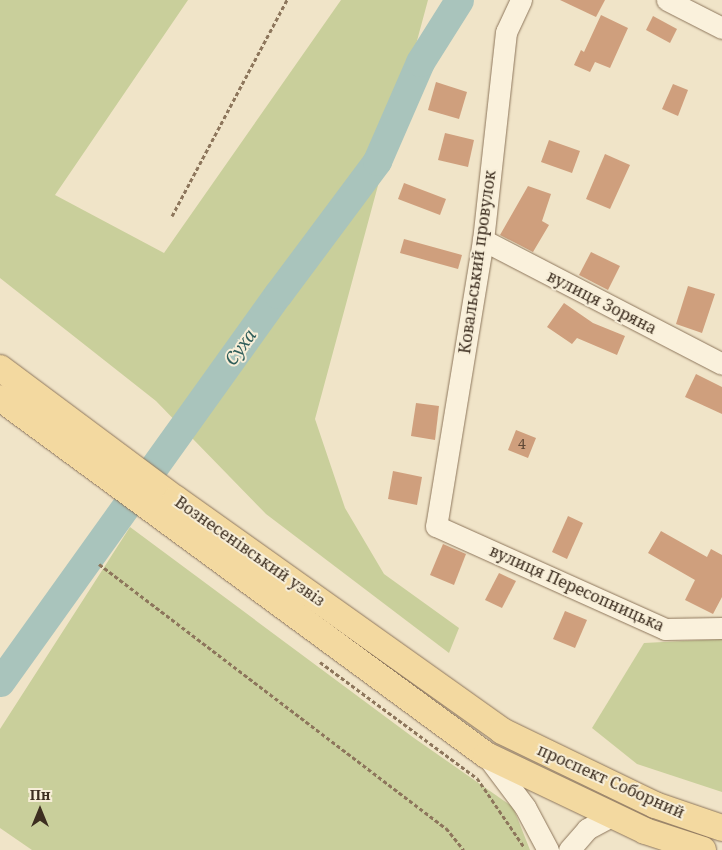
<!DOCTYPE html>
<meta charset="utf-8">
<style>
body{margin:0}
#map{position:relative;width:722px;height:850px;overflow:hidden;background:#f0e4c8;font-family:"Noto Serif",serif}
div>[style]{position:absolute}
.green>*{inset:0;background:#c9cf9b}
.river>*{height:29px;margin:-14.5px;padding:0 14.5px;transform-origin:14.5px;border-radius:14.5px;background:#a9c4bc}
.building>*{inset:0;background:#cf9f7d}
.path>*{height:3px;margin-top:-1.5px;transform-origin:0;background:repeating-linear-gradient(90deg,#8d765c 0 4px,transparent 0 6.5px)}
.roads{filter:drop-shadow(0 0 1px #8d765c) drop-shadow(0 0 1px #8d765c)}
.minor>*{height:21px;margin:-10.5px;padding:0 10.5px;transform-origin:10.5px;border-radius:10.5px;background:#faf1dc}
.major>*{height:26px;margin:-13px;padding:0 13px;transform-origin:13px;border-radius:13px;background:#f3d9a0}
span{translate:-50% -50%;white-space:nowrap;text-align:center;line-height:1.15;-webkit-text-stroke:4px #f7eed8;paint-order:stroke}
.number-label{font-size:14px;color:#624a37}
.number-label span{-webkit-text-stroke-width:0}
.street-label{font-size:16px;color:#3d2e20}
.water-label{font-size:18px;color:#2f5d5a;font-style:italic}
.north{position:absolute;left:15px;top:785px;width:50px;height:50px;-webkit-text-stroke:4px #f7eed8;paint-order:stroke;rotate:0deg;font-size:14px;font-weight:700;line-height:20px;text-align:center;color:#3d2e20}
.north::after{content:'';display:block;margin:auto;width:18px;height:22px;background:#3d2e20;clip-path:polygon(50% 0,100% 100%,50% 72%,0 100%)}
</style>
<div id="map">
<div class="green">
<i style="clip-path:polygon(0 0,188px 0,55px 195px,164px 253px,341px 0,428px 0,315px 419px,345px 508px,384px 574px,459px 628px,449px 653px,266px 514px,156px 401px,0 278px)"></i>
<i style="clip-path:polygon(130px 527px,414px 738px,513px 807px,530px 850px,32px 850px,0 828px,0 729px)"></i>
<i style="clip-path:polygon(722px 639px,722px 792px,637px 764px,592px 728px,644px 643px)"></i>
</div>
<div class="river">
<i style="left:0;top:682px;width:477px;rotate:-54.4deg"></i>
<i style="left:278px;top:294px;width:166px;rotate:-53.3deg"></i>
<i style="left:377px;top:161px;width:108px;rotate:-66.5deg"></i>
<i style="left:420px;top:62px;width:73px;rotate:-57.8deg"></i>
</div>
<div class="building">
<i style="clip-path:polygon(560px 0,605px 0,596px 17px)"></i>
<i style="clip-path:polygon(601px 15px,628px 28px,610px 68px,595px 62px,590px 72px,574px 65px,581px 50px,584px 52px)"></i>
<i style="clip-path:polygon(653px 16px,677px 29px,670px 43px,646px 30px)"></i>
<i style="clip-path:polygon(436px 82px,467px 92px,459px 119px,428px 110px)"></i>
<i style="clip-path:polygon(673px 84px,688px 90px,678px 116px,662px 109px)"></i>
<i style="clip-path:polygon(445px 133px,474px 140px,468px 167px,438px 160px)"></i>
<i style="clip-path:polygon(549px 140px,580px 151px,572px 173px,541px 162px)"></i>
<i style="clip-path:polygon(605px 154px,630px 165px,610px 209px,586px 199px)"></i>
<i style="clip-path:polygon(404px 183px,446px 199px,440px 215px,398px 199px)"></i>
<i style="clip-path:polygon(528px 186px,551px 194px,542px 221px,549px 225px,533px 252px,500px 235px)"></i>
<i style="clip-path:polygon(404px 239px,462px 255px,458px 269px,400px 253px)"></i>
<i style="clip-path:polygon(591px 252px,620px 266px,608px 290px,579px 275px)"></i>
<i style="clip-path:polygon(688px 286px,715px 294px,702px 333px,676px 324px)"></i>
<i style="clip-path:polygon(564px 303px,593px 323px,625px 336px,617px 355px,577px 338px,572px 344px,547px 327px)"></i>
<i style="clip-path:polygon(696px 374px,722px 387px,722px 414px,685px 397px)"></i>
<i style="clip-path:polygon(416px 403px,439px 406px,435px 440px,411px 436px)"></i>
<i style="clip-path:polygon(516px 430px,536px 438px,528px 458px,508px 450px)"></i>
<i style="clip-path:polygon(393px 471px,422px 477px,417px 505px,388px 499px)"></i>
<i style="clip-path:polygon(568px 516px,583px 523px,567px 559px,552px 552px)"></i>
<i style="clip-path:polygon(661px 531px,707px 557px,711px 549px,722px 555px,722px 597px,713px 614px,685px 600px,695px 580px,648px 553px)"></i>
<i style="clip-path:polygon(443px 544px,466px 554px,454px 585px,430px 575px)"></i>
<i style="clip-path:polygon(499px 573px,516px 581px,502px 608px,485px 600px)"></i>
<i style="clip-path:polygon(565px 611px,587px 620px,575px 648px,553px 639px)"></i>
</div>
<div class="path">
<i style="left:172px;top:216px;width:245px;rotate:-62deg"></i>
<i style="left:99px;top:564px;width:436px;rotate:37.3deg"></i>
<i style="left:446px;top:828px;width:28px;rotate:51deg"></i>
<i style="left:320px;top:662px;width:195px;rotate:36.5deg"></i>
<i style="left:477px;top:778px;width:83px;rotate:55.7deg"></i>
</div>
<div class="roads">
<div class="minor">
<i style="left:521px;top:0;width:35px;rotate:115deg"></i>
<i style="left:506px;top:32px;width:209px;rotate:96.3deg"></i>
<i style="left:483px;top:240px;width:290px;rotate:99.3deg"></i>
<i style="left:436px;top:526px;width:251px;rotate:24.2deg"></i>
<i style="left:665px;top:629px;width:57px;rotate:-1deg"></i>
<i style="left:667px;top:0;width:62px;rotate:27deg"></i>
<i style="left:483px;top:240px;width:269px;rotate:27.4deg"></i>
<i style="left:486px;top:755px;width:65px;rotate:53.1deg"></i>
<i style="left:525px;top:807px;width:49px;rotate:61.9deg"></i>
<i style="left:569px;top:850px;width:28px;rotate:-49deg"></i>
<i style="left:587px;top:829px;width:27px;rotate:-28deg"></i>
</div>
<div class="major">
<i style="left:0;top:368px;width:219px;rotate:36.7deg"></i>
<i style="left:176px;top:499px;width:400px;rotate:35.4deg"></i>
<i style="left:502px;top:731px;width:170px;rotate:25.8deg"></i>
<i style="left:655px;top:805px;width:71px;rotate:18.9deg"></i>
<i style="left:0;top:398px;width:603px;rotate:36.3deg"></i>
<i style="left:486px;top:755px;width:176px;rotate:25.5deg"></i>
<i style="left:645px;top:831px;width:61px;rotate:18.1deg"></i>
</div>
</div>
<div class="number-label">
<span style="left:522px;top:444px">4</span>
</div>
<div class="street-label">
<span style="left:477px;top:262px;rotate:-82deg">Ковальський провулок</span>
<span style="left:602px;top:302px;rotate:27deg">вулиця Зоряна</span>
<span style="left:250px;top:551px;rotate:35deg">Вознесенівський узвіз</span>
<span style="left:577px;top:588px;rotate:24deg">вулиця Пересопницька</span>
<span style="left:611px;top:781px;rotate:24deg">проспект Соборний</span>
</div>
<div class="water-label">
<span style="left:240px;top:347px;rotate:-54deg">Суха</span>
</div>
<div class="north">Пн</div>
</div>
